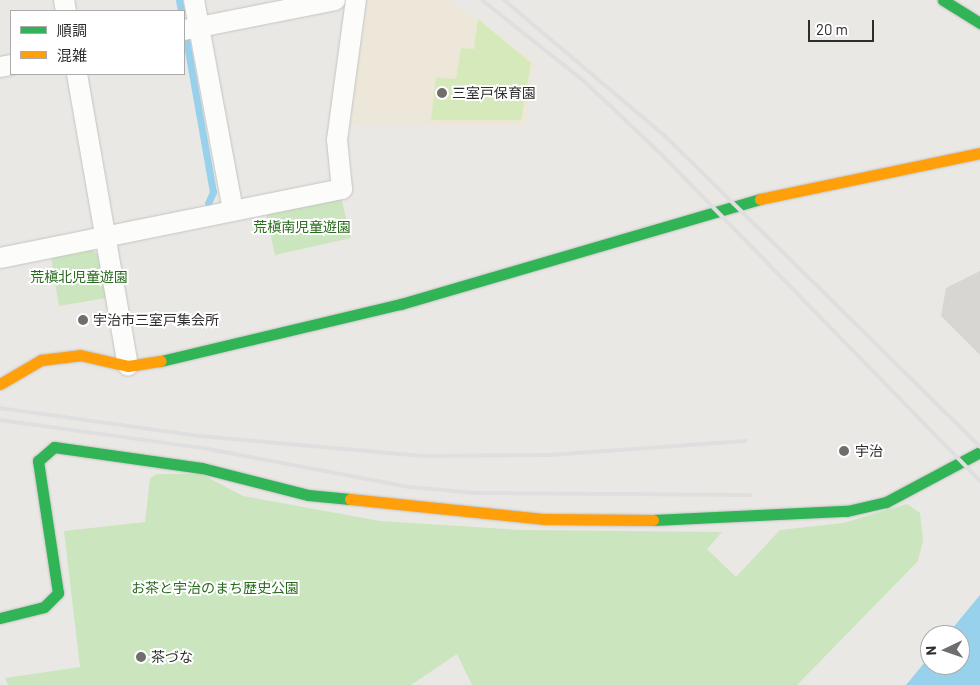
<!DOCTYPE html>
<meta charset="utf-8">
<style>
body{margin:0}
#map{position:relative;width:980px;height:685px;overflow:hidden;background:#eae8e4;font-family:Barlow,"Noto Sans JP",sans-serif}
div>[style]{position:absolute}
.education>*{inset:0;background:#ede7d9}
.green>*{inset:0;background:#cbe5be}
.pitch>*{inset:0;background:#d5e9bb}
.plaza>*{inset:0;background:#d8d6d2}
.water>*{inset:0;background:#98d1eb}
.stream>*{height:7px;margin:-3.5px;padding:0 3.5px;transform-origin:3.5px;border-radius:3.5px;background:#98d1eb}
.roads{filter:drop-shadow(0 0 1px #c4c4c4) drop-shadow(0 0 1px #c4c4c4)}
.street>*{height:20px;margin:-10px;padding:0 10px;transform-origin:10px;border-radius:10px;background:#fcfcfb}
.fast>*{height:11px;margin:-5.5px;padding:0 5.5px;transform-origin:5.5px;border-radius:5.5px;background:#30b455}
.slow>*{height:11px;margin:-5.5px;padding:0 5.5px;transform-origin:5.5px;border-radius:5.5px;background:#ff9f0a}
.rail>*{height:4px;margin:-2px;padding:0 2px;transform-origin:2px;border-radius:2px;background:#dfdfe0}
.dots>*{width:14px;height:14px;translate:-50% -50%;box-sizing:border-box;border:2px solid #fff;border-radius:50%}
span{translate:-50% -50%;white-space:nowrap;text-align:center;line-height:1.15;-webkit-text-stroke:4px #fff;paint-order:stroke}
.poi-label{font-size:14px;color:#2d2d2d}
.left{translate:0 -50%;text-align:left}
.park-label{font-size:14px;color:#286b1c}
.legend{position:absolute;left:10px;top:10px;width:175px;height:65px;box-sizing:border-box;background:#fff;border:1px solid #ababab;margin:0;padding:6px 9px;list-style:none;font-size:15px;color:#2d2d2d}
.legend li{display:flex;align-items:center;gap:10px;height:25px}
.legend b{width:25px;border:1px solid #ababab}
.north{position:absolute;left:920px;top:625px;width:50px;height:50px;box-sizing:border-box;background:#fff;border:1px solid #ababab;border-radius:50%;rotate:267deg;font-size:14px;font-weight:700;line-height:20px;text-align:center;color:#2d2d2d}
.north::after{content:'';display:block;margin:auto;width:18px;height:22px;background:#6f6e6d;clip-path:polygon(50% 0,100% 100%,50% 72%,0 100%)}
.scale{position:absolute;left:808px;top:20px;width:66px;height:22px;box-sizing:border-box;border:2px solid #2d2d2d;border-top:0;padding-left:6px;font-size:15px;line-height:18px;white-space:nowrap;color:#2d2d2d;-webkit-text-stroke:4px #fff;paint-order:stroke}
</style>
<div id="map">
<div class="education">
<i style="clip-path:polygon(368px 0,449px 0,534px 61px,526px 125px,349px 126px)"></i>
</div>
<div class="green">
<i style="clip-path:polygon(341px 197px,351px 238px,275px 255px,266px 213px)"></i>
<i style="clip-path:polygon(92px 250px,101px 257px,106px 298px,59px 306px,51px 257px)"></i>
<i style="clip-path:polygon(157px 474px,201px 474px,243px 496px,380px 521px,521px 530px,722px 532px,707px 549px,736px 577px,780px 530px,843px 523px,907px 504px,920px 513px,923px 540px,918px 561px,797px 685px,472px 685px,457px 654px,411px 685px,8px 685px,5px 678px,80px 667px,64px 531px,145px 522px,150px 478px)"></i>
</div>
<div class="pitch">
<i style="clip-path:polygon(478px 19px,531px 63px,521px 120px,431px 120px,436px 77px,456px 79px,461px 48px,474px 49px)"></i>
</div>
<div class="plaza">
<i style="clip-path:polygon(980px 271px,980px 355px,941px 316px,946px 288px)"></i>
</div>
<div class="water">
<i style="clip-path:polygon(980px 595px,980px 685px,906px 685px,930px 656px,930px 665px,960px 665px,960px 635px,947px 635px)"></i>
</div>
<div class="stream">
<i style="left:179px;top:0;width:11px;rotate:80deg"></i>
<i style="left:186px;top:39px;width:155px;rotate:80deg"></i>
<i style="left:213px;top:192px;width:12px;rotate:114deg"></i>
</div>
<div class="roads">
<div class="street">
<i style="left:64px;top:0;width:11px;rotate:80deg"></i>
<i style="left:194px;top:0;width:214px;rotate:79.5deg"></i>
<i style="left:184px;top:30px;width:154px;rotate:-11.2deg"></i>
<i style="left:0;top:67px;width:11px;rotate:-10deg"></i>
<i style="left:77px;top:74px;width:296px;rotate:80.1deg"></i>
<i style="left:0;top:258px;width:349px;rotate:-11.4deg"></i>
<i style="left:342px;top:189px;width:49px;rotate:-95.8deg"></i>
<i style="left:337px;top:140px;width:141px;rotate:-82.3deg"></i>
</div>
<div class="fast">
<i style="left:943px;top:0;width:44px;rotate:31.9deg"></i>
<i style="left:161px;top:361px;width:247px;rotate:-13.4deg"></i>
<i style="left:401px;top:304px;width:374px;rotate:-16.3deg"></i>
<i style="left:653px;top:520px;width:194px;rotate:-2.7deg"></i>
<i style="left:847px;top:511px;width:40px;rotate:-13deg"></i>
<i style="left:886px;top:502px;width:106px;rotate:-28deg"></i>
<i style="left:0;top:618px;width:45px;rotate:-14deg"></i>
<i style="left:44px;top:607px;width:20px;rotate:-45deg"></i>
<i style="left:58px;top:593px;width:134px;rotate:-98.6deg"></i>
<i style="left:38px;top:461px;width:21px;rotate:-41deg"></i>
<i style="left:54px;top:447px;width:149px;rotate:8.1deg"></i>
<i style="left:202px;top:468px;width:109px;rotate:14.3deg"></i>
<i style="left:308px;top:495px;width:42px;rotate:5.4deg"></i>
</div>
<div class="slow">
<i style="left:760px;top:199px;width:225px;rotate:-11.8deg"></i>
<i style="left:0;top:384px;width:48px;rotate:-30.3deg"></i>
<i style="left:41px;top:360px;width:39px;rotate:-7deg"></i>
<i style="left:80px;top:355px;width:49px;rotate:12.9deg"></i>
<i style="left:128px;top:366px;width:33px;rotate:-9deg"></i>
<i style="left:350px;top:499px;width:196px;rotate:5.9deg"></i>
<i style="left:545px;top:519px;width:108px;rotate:0.5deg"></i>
</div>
</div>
<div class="rail">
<i style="left:482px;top:0;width:132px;rotate:38.5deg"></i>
<i style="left:585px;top:82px;width:109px;rotate:43.5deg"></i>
<i style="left:664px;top:157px;width:453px;rotate:45.7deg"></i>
<i style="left:504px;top:0;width:209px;rotate:40.2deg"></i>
<i style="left:664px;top:135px;width:444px;rotate:44.6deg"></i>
<i style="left:0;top:408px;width:201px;rotate:8deg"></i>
<i style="left:199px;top:436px;width:225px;rotate:5.1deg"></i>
<i style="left:423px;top:456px;width:126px;rotate:-0.5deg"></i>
<i style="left:549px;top:455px;width:197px;rotate:-4.1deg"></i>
<i style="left:0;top:420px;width:210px;rotate:7.9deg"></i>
<i style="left:208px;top:449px;width:206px;rotate:10.7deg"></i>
<i style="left:410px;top:487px;width:66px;rotate:5.2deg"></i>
<i style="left:476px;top:493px;width:274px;rotate:0.4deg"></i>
</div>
<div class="dots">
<i style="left:442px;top:93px;background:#6f6e6d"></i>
<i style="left:83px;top:320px;background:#6f6e6d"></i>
<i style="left:844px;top:451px;background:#6f6e6d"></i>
<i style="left:141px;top:657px;background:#6f6e6d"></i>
</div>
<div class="poi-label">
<span class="left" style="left:452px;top:93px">三室戸保育園</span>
<span class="left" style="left:93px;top:320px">宇治市三室戸集会所</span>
<span class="left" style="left:855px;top:451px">宇治</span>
<span class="left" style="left:151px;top:657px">茶づな</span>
</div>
<div class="park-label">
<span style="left:302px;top:227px">荒槇南児童遊園</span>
<span style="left:79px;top:277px">荒槇北児童遊園</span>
<span style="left:215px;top:588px">お茶と宇治のまち歴史公園</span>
</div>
<ul class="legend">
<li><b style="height:6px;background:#30b455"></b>順調</li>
<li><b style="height:6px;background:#ff9f0a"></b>混雑</li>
</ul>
<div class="north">N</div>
<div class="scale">20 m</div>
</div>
